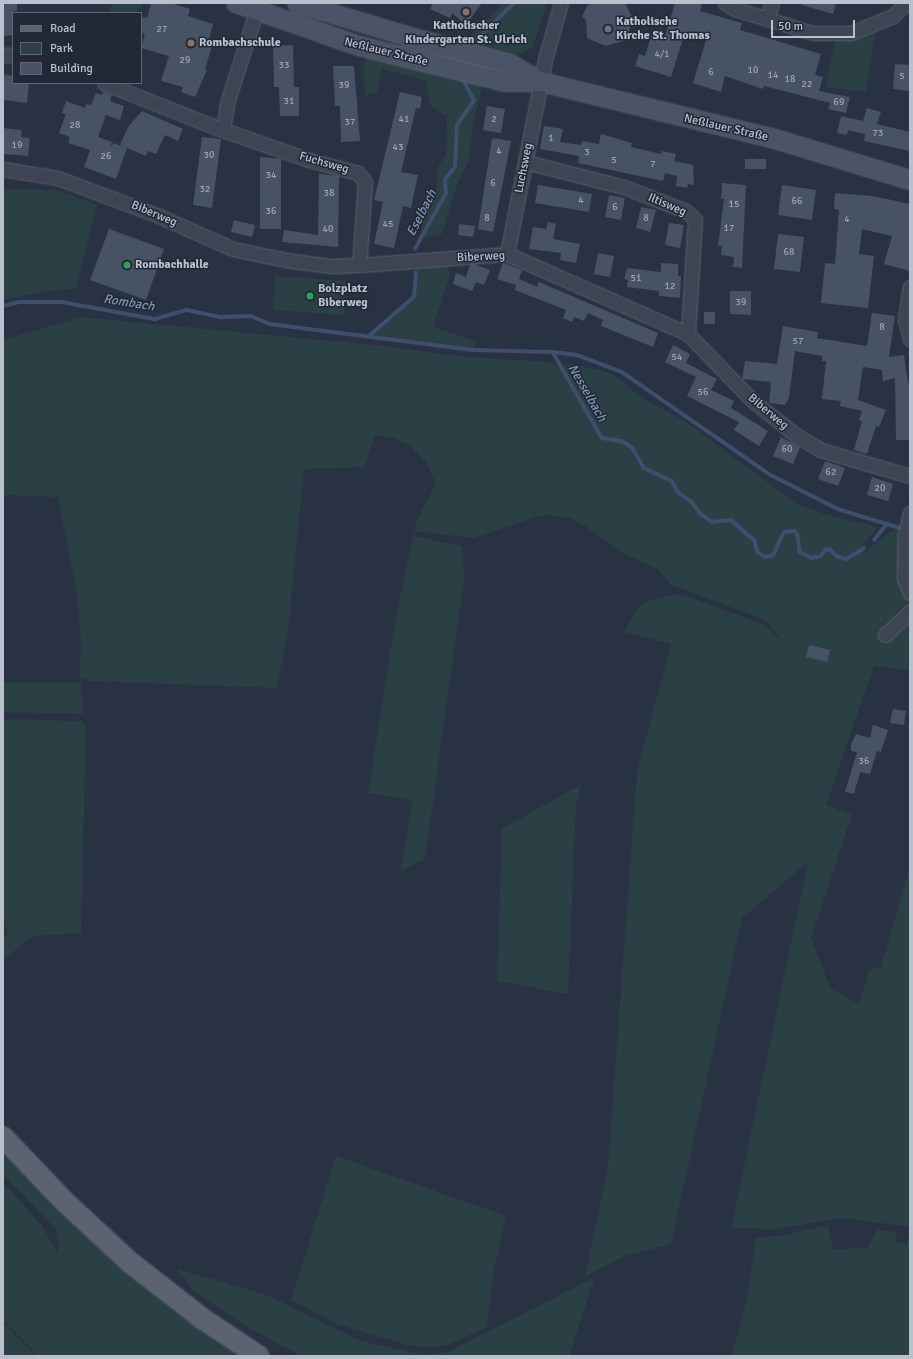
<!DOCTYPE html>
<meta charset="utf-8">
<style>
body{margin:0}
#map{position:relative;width:913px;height:1359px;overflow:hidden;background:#283243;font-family:Signika,sans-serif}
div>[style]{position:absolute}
.green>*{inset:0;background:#2a4044}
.stream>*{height:3.5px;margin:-1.75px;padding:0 1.75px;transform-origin:1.75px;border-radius:1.75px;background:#3f4e6c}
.building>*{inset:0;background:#485265}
.roads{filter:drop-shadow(0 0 1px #5b6270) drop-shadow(0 0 1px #5b6270)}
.minor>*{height:13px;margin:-6.5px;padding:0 6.5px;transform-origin:6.5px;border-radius:6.5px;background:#3d4453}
.secondary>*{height:18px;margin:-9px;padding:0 9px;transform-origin:9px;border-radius:9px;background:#4b5366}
.primary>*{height:20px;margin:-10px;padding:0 10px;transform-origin:10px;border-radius:10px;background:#5b6373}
.dots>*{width:11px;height:11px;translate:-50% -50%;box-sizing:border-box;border:2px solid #212938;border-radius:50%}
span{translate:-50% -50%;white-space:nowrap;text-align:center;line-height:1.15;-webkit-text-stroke:3px #212938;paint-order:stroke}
.number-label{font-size:10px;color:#9ea4b2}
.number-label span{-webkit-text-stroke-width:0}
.poi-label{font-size:12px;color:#bac0cc;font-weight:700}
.left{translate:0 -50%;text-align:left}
.street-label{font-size:12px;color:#bac0cc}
.water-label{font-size:13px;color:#8394b2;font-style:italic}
.frame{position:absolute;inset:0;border:4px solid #bac0cc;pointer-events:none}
.legend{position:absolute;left:12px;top:12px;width:130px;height:72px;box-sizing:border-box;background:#212938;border:1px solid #5e6573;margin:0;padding:5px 7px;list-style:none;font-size:12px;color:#bac0cc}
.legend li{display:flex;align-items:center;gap:8px;height:20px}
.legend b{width:20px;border:1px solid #5e6573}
.scale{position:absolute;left:771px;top:20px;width:84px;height:18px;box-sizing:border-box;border:2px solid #bac0cc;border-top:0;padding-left:5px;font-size:12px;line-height:14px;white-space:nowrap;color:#bac0cc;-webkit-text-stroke:3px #212938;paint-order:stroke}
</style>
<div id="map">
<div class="green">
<i style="clip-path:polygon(112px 3px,145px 3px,135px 13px,109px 13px)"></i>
<i style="clip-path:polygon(500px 3px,547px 3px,532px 48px,514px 56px,464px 42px,498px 9px)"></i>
<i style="clip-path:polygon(876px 27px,866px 92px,825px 87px,836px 37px)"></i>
<i style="clip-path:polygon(367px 53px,483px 83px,473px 123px,469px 160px,457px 185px,442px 234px,421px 239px,423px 218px,436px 194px,438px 167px,446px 155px,447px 116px,432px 107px,425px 80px,382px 69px,377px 93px,365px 95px,363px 68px)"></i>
<i style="clip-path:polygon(3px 189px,57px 190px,97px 205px,76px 289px,51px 290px,3px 300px)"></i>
<i style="clip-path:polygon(446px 258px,450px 275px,433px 327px,476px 341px,472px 350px,369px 336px,414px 297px,416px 273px,414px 261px)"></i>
<i style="clip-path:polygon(275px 276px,346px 281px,344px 315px,273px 310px)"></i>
<i style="clip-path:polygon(evenodd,80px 317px,384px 346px,458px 356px,548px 362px,558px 366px,572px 364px,612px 373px,643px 399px,685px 421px,797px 504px,824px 514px,878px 527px,863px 544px,865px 552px,885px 535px,900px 528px,906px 594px,910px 600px,910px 671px,874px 666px,826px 805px,852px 814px,811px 938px,831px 989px,859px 1004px,869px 970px,881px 967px,910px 865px,910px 1227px,844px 1218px,776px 1229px,731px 1228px,808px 862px,742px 918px,671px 1244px,625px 1256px,585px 1276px,608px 1166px,637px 772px,671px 644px,624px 632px,637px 609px,648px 601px,672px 595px,684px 595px,764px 625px,782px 641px,767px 621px,670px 584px,658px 569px,625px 554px,585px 526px,570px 518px,549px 515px,535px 517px,473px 538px,414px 531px,417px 520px,436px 484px,426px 462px,409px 445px,393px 438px,375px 435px,364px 467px,304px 469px,289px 622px,277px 688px,90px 681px,79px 678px,81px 644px,77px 594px,58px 497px,3px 495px,3px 340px,80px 317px,809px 645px,830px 650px,827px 662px,807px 657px,809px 645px)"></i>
<i style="clip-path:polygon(413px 536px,462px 546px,464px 579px,425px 859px,400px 871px,413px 801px,368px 793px,396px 616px)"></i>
<i style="clip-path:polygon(3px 682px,81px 683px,83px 714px,3px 712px)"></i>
<i style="clip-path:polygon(3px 719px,80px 721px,86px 725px,81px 933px,32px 936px,3px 960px,3px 936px,8px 935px,3px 917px)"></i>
<i style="clip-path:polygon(580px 785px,576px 805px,568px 994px,497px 981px,502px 829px)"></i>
<i style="clip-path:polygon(3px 1149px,78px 1227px,145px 1287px,246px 1356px,38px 1356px,3px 1320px,3px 1182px,42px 1226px,59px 1256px,57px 1230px,3px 1175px)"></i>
<i style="clip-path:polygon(336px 1156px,506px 1216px,494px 1269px,487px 1327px,447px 1345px,427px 1347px,407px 1345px,337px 1324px,291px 1300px)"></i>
<i style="clip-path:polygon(828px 1225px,833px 1249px,868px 1248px,877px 1229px,897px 1233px,895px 1242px,906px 1244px,910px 1235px,910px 1356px,732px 1356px,747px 1298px,756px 1238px,785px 1235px)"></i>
<i style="clip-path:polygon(177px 1269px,267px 1295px,361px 1341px,424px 1355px,448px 1352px,595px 1277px,569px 1356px,301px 1356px,253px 1330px,193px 1290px)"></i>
<i style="clip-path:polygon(3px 1323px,36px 1356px,3px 1356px)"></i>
</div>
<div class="stream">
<i style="left:470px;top:46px;width:62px;rotate:-44.3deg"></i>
<i style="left:415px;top:249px;width:64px;rotate:-61deg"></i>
<i style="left:446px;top:193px;width:14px;rotate:-94deg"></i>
<i style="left:445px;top:179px;width:16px;rotate:-50deg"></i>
<i style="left:455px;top:167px;width:42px;rotate:-87.3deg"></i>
<i style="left:457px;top:125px;width:29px;rotate:-55deg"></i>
<i style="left:474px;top:101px;width:26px;rotate:-118deg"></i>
<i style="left:3px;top:306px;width:16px;rotate:-14deg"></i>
<i style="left:19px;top:302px;width:43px"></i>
<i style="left:62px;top:302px;width:95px;rotate:10.4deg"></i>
<i style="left:155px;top:319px;width:33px;rotate:-16deg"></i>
<i style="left:187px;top:310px;width:35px;rotate:12deg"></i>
<i style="left:221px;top:317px;width:30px;rotate:-2deg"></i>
<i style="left:251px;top:316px;width:21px;rotate:23deg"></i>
<i style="left:270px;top:324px;width:204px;rotate:7.3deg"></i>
<i style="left:472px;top:350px;width:81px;rotate:1.4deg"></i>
<i style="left:553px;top:352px;width:99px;rotate:60.3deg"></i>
<i style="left:602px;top:438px;width:20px;rotate:9deg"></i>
<i style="left:622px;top:441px;width:13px;rotate:32deg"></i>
<i style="left:633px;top:448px;width:23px;rotate:61deg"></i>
<i style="left:644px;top:468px;width:31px;rotate:25deg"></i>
<i style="left:672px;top:481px;width:14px;rotate:60deg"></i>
<i style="left:679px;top:493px;width:16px;rotate:35deg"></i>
<i style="left:692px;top:502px;width:15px;rotate:53deg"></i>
<i style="left:701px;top:514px;width:14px;rotate:36deg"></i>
<i style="left:712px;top:522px;width:19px;rotate:-6deg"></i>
<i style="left:731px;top:520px;width:6px;rotate:39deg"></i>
<i style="left:736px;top:524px;width:25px;rotate:42deg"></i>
<i style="left:755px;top:541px;width:11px;rotate:75deg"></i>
<i style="left:758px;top:552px;width:9px;rotate:36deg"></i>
<i style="left:765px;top:557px;width:8px;rotate:-14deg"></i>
<i style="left:773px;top:555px;width:25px;rotate:-64deg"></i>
<i style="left:784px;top:532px;width:11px;rotate:-5deg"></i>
<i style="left:795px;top:531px;width:5px;rotate:53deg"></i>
<i style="left:798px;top:535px;width:17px;rotate:83deg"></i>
<i style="left:800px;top:552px;width:13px;rotate:27deg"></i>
<i style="left:812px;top:558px;width:9px;rotate:-13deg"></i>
<i style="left:821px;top:556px;width:7px;rotate:-56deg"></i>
<i style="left:825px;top:550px;width:5px;rotate:-11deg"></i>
<i style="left:830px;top:549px;width:10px;rotate:45deg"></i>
<i style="left:837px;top:556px;width:9px;rotate:18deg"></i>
<i style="left:846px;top:559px;width:21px;rotate:-31deg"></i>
<i style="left:369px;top:336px;width:60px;rotate:-40.9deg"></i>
<i style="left:414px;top:297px;width:24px;rotate:-85deg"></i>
<i style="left:553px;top:352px;width:24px;rotate:7deg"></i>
<i style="left:577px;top:355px;width:48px;rotate:20.7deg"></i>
<i style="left:622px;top:372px;width:181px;rotate:34.7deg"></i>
<i style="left:771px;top:475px;width:75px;rotate:26.9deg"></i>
<i style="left:838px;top:509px;width:51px;rotate:17deg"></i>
<i style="left:874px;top:540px;width:21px;rotate:-51deg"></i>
<i style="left:887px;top:524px;width:17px;rotate:17deg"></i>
</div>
<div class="building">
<i style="clip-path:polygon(3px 3px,17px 3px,17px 11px,13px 11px,13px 35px,3px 36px)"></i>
<i style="clip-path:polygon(151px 3px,171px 3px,190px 9px,188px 16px,213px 24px,209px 39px,214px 40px,205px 69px,207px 70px,195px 97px,181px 92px,183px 87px,161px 81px,169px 56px,141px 48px,145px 34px,141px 32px,141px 23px,143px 17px,147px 18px)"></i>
<i style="clip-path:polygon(433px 3px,482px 3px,466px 25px,452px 13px,450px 18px,430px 9px)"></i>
<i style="clip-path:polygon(593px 3px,625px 3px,633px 19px,626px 40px,606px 46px,587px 38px,586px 20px,582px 17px,587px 6px)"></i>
<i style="clip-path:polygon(675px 3px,702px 4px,700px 11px,742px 23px,740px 30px,821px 54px,815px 75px,823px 77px,819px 91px,850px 97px,846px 113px,828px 109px,830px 103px,764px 86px,763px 89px,725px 76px,721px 92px,693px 83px,706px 40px,685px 32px,671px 77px,635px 66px,639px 54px,645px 56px,652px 33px,665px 37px)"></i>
<i style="clip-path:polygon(802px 3px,836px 3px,833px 14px,802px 5px)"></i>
<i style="clip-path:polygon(293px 45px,294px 87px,299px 87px,299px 116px,280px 116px,279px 87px,274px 87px,273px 46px)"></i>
<i style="clip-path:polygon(895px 64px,910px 65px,910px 91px,893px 89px)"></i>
<i style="clip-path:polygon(333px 66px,354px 66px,360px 141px,341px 142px,340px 106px,335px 106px)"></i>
<i style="clip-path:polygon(3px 74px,13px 76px,13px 83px,29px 83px,27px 103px,3px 100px)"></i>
<i style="clip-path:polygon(103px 92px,112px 95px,110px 101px,124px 106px,120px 120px,106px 115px,98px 137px,112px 142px,110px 147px,114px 143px,125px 148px,120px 145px,128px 127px,142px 111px,183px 129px,178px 141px,165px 135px,156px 154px,148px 151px,146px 156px,127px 148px,116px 179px,84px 167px,90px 150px,68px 143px,70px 137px,59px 133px,66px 114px,62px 113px,66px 101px,85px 108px,86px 104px,91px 105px,96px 93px,102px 95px)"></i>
<i style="clip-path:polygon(400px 92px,422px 97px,420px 109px,416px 108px,401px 172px,418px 175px,411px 208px,403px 206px,394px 248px,374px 244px,383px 202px,374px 200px)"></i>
<i style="clip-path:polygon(487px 106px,505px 109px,501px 133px,483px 130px)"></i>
<i style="clip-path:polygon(867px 108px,881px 112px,877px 124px,910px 132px,910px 151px,864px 141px,865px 134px,848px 130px,847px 135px,837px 133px,841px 116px,863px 121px)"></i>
<i style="clip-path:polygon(544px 126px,563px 129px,560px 142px,581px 145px,582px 141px,599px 144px,601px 134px,632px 143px,631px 147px,661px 154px,662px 151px,676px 154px,674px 161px,693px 165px,694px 185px,688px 184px,687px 188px,676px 186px,677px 176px,665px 173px,663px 181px,578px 163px,579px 156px,540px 149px)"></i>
<i style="clip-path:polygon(3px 128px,22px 130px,21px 137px,30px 138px,28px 156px,3px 154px)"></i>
<i style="clip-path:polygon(202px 137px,221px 139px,212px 208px,193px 205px)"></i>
<i style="clip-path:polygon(492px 138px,511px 141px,493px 232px,478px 229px)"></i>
<i style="clip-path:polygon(260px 157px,281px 159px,281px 229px,260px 229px)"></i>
<i style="clip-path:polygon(745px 159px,766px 159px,766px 169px,745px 169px)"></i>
<i style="clip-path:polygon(319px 174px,339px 176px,338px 247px,282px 242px,284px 230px,318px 235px)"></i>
<i style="clip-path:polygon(722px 183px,746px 185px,742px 268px,733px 267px,734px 257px,721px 255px,722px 246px,718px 246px,724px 199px,721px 199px)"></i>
<i style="clip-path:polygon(538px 185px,592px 194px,589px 212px,535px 203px)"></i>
<i style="clip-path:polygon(782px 185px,816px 190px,812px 220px,778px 215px)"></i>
<i style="clip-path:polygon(835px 193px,873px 196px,910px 204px,910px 271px,884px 264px,892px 236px,862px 229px,859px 254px,874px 256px,868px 308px,821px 303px,825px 263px,835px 264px,839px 210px,834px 209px)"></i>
<i style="clip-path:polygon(609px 195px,625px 198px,621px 220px,605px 217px)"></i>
<i style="clip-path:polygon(641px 207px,656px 210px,650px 232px,636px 228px)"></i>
<i style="clip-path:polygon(234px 220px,255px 225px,252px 237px,231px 232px)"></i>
<i style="clip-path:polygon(548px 222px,556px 224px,553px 239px,580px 244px,576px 263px,560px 260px,561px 253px,529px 249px,533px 227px,546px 229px)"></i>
<i style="clip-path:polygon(669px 223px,684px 225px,680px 248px,665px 245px)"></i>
<i style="clip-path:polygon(459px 224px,475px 226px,473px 237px,458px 235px)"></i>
<i style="clip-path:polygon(109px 229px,164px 249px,146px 300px,90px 280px)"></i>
<i style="clip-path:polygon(778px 234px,804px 237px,800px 272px,774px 269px)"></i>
<i style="clip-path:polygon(598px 253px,614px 256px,610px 277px,594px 274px)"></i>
<i style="clip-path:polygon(503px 263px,522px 270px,519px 279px,537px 287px,539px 282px,658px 333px,653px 347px,601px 326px,603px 320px,588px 313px,584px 321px,574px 317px,572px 322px,563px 318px,566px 310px,515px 290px,516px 285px,497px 279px)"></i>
<i style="clip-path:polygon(661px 263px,678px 264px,678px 276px,681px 277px,680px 298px,659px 296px,659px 291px,627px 287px,628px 280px,624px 279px,627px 268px,661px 272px)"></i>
<i style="clip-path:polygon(474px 264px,490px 270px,484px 285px,476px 282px,472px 291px,453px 284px,456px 273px,466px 277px,470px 265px)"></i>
<i style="clip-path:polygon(730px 291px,751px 291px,751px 315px,730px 314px)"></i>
<i style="clip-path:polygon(704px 312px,715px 312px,715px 324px,704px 324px)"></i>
<i style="clip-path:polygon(872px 313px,895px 316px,889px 357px,904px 355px,908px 383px,910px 383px,910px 440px,896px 440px,895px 378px,883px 381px,882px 370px,863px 367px,858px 400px,886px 410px,879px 427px,876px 426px,867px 454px,854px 450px,862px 421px,859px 420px,862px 411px,840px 406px,841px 401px,822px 399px,826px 361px,822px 361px,822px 356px,795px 351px,789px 398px,785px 405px,769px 403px,771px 382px,742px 379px,745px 361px,777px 364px,783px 326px,818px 332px,817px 338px,867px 346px)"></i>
<i style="clip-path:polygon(673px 345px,690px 354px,686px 363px,717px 379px,711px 390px,734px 401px,731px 408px,768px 431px,759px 446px,734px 430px,739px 422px,687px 396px,696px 377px,665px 362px)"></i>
<i style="clip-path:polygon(781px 437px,800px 447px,793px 464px,773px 456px)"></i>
<i style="clip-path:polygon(825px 461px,845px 468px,838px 486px,818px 479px)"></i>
<i style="clip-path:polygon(872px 477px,893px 484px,888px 501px,867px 495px)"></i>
<i style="clip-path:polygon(809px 645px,830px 650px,827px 662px,806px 657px)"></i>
<i style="clip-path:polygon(893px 709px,906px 711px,904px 725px,890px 723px)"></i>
<i style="clip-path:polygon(873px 725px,888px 730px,881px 752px,877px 751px,870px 774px,860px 772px,854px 794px,845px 792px,857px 752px,851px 751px,851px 744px,856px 734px,870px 738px)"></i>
</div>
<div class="roads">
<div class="minor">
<i style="left:725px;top:3px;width:12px;rotate:31deg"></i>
<i style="left:735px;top:9px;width:82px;rotate:17.1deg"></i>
<i style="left:813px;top:33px;width:38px"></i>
<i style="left:851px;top:33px;width:45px;rotate:-22deg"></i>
<i style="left:893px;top:16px;width:18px;rotate:-45deg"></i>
<i style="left:767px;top:19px;width:17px;rotate:-73deg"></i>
<i style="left:3px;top:55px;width:10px"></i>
<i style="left:104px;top:83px;width:128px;rotate:21.6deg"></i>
<i style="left:223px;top:130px;width:91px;rotate:19.2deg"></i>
<i style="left:309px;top:160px;width:51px;rotate:14.9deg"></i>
<i style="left:358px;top:173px;width:11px;rotate:52deg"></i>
<i style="left:365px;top:182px;width:83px;rotate:94.1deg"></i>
<i style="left:223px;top:130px;width:30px;rotate:-81deg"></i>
<i style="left:228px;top:100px;width:102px;rotate:-72.3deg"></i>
<i style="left:526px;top:162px;width:101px;rotate:14.3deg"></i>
<i style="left:624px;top:187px;width:66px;rotate:21.2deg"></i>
<i style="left:686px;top:211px;width:12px;rotate:42deg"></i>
<i style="left:695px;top:219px;width:115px;rotate:93.5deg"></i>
<i style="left:3px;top:169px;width:56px;rotate:9.3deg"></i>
<i style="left:58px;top:178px;width:108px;rotate:20.6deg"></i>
<i style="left:159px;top:216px;width:81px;rotate:24deg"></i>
<i style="left:233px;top:249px;width:54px;rotate:11.7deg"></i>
<i style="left:286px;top:260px;width:45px;rotate:7.6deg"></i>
<i style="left:331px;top:266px;width:28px;rotate:-2deg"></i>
<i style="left:359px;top:265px;width:148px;rotate:-4.3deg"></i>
<i style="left:507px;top:254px;width:198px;rotate:23.8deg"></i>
<i style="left:688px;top:334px;width:93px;rotate:45.9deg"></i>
<i style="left:753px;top:401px;width:56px;rotate:38.5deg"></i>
<i style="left:797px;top:436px;width:28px;rotate:30deg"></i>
<i style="left:821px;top:450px;width:93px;rotate:16.3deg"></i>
<i style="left:507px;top:254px;width:202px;rotate:-78.9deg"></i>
<i style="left:546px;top:56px;width:55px;rotate:-74.2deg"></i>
<i style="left:910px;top:287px;width:33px;rotate:99deg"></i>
<i style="left:905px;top:320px;width:20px;rotate:75deg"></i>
<i style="left:910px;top:513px;width:23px;rotate:103deg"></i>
<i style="left:905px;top:535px;width:43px;rotate:91.3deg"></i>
<i style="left:904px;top:578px;width:16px;rotate:68deg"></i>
<i style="left:885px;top:635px;width:34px;rotate:-43deg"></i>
</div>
<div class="secondary">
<i style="left:236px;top:3px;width:130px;rotate:19.3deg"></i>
<i style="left:359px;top:46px;width:151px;rotate:13.8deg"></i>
<i style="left:506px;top:82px;width:35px"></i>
<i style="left:541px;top:82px;width:241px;rotate:13.7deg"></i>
<i style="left:775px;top:139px;width:141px;rotate:16.9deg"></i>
<i style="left:297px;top:3px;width:114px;rotate:16.8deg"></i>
<i style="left:406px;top:36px;width:108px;rotate:15.1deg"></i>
<i style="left:510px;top:64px;width:34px;rotate:30deg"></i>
</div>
<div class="primary">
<i style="left:3px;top:1137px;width:88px;rotate:46.4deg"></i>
<i style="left:64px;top:1201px;width:91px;rotate:42.8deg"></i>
<i style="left:131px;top:1263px;width:91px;rotate:37.9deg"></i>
<i style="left:203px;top:1319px;width:67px;rotate:33.5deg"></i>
</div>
</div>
<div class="dots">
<i style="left:466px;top:12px;background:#8d6e63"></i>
<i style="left:608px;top:29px;background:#6b7280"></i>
<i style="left:191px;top:43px;background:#8d6e63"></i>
<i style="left:127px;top:265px;background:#2e9e5b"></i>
<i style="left:310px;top:296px;background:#2e9e5b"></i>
</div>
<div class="number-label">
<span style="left:162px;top:30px">27</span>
<span style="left:662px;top:55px">4/1</span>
<span style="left:185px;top:61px">29</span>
<span style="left:284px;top:66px">33</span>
<span style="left:753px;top:71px">10</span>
<span style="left:711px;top:73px">6</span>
<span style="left:773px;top:76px">14</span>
<span style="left:902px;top:77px">5</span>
<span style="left:790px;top:80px">18</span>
<span style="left:807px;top:85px">22</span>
<span style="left:344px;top:86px">39</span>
<span style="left:289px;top:102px">31</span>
<span style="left:839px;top:103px">69</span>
<span style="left:404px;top:120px">41</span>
<span style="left:494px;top:120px">2</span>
<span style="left:350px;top:123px">37</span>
<span style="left:75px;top:126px">28</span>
<span style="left:878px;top:134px">73</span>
<span style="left:551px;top:139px">1</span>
<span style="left:17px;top:146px">19</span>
<span style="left:398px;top:148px">43</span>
<span style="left:499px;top:152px">4</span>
<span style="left:587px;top:153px">3</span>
<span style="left:209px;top:156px">30</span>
<span style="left:106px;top:157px">26</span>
<span style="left:614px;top:161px">5</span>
<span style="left:653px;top:165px">7</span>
<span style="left:271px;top:176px">34</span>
<span style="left:493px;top:184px">6</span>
<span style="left:205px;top:190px">32</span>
<span style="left:329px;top:194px">38</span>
<span style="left:581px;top:201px">4</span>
<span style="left:797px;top:202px">66</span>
<span style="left:734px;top:205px">15</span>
<span style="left:615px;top:208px">6</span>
<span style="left:271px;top:212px">36</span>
<span style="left:487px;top:219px">8</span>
<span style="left:646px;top:219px">8</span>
<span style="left:847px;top:220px">4</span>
<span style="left:388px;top:225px">45</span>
<span style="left:729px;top:229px">17</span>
<span style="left:328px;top:230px">40</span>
<span style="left:789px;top:253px">68</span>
<span style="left:636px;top:279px">51</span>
<span style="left:670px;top:287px">12</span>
<span style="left:741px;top:303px">39</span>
<span style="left:882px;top:328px">8</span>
<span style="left:798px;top:342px">57</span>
<span style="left:677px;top:358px">54</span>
<span style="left:703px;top:393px">56</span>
<span style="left:787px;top:450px">60</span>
<span style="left:831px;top:473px">62</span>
<span style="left:880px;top:489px">20</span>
<span style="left:864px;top:762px">36</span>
</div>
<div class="poi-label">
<span class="left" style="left:616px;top:29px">Katholische<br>Kirche St. Thomas</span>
<span style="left:466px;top:33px">Katholischer<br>Kindergarten St. Ulrich</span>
<span class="left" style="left:199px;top:43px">Rombachschule</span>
<span class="left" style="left:135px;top:265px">Rombachhalle</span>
<span class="left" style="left:318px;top:296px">Bolzplatz<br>Biberweg</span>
</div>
<div class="street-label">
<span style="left:386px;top:52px;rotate:14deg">Neßlauer Straße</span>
<span style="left:726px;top:128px;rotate:13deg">Neßlauer Straße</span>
<span style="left:324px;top:163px;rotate:16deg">Fuchsweg</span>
<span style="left:524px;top:168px;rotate:-79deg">Luchsweg</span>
<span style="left:667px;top:205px;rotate:23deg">Iltisweg</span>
<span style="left:154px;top:214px;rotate:23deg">Biberweg</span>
<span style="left:481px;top:257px;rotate:-3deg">Biberweg</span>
<span style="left:768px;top:412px;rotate:40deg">Biberweg</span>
</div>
<div class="water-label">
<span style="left:422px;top:213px;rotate:-63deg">Eselbach</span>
<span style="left:129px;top:303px;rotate:9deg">Rombach</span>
<span style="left:587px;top:393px;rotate:60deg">Nesselbach</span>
</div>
<div class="frame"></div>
<ul class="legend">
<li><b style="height:5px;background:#5b6373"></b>Road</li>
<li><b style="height:11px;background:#2a4044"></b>Park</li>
<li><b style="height:11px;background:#485265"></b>Building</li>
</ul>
<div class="scale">50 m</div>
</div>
